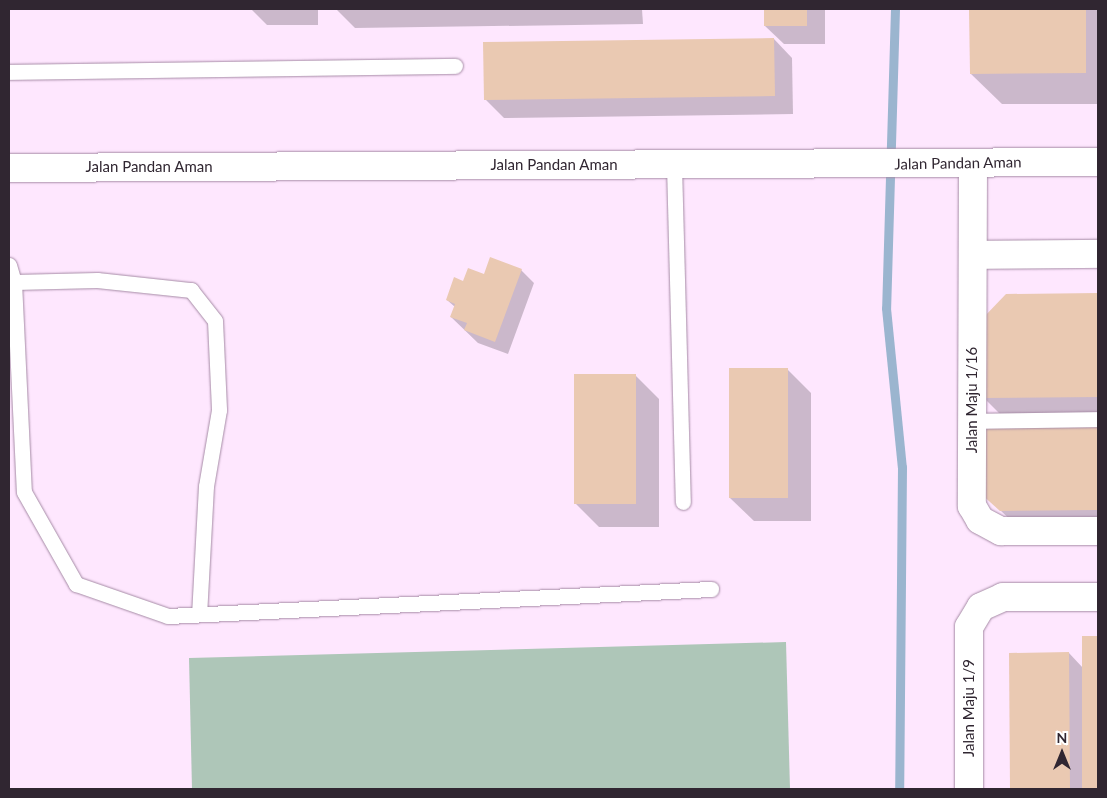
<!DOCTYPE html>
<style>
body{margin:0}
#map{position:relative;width:1107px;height:798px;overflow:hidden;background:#fee7fe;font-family:Lato,sans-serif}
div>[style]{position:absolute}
.green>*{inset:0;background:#aec6b8}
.shadow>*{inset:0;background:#0003}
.stream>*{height:9px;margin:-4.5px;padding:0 4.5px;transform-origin:4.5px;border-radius:4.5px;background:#9bb5cf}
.building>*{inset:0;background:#eac9b2}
.roads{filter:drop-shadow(0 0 1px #a68ba6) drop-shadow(0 0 1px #a68ba6)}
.service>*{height:15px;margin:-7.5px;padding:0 7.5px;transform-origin:7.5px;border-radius:7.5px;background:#fff}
.minor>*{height:28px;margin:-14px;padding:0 14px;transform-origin:14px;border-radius:14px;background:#fff}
span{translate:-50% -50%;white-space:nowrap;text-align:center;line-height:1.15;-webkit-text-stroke:5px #fff;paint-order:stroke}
.street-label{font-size:15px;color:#302631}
.frame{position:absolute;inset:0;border:10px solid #302631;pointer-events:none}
.north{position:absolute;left:1037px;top:728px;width:50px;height:50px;-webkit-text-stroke:4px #fff;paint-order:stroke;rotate:0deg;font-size:14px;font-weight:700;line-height:20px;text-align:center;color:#302631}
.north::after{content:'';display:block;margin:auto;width:18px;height:22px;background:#302631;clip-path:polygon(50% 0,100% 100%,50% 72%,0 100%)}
</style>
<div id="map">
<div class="green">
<i style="clip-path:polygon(786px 642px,790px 789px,192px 789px,189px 658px)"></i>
</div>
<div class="shadow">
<i style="clip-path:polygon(251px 9px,318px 9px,318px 25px,267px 25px)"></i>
<i style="clip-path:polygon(336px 9px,642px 9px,643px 24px,355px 28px)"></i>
<i style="clip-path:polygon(765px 9px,825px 9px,825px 44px,784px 44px,765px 26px)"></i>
<i style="clip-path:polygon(971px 9px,1098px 9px,1098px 104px,1002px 104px,971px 74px)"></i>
<i style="clip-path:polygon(774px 39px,792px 58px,793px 114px,504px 118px,485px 99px)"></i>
<i style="clip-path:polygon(521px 270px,534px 283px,508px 354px,478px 343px,451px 317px,455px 307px,447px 300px,464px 282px)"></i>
<i style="clip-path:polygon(1098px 294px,1098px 416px,1002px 416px,984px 398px,1007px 295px)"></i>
<i style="clip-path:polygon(788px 370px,811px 393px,811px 521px,754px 521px,730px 498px)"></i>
<i style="clip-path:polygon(635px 375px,659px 399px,659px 527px,599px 527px,575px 503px)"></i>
<i style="clip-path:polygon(1098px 424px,1098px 529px,1020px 529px,981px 492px)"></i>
<i style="clip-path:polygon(1083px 638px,1098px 638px,1098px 789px,1011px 789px,1011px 654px,1069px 653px,1083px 668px)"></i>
</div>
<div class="stream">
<i style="left:895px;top:9px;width:299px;rotate:91.7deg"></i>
<i style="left:886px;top:308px;width:160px;rotate:84.3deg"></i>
<i style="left:902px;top:467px;width:322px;rotate:90.5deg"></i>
</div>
<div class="building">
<i style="clip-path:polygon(764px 9px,807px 9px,807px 26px,764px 26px)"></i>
<i style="clip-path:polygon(969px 9px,1086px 9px,1086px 73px,970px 74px)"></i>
<i style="clip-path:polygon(774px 38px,775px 96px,484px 100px,483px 42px)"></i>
<i style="clip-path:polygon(490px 257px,522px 269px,495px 342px,464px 330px,467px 323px,450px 317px,455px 304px,446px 300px,454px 277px,463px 281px,468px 268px,484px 274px)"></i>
<i style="clip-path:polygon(1098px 293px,1098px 397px,982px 398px,982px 319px,1006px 294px)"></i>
<i style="clip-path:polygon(729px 368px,788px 368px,788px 498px,729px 498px)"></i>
<i style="clip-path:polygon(574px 374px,636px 374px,636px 504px,574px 504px)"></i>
<i style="clip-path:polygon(1098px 423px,1098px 510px,1000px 511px,980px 493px,979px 424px)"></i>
<i style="clip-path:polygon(1082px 636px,1098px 636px,1098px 789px,1082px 789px)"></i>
<i style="clip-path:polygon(1069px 652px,1070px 789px,1010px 789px,1009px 653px)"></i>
</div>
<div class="roads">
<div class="service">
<i style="left:9px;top:72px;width:446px;rotate:-0.8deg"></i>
<i style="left:674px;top:165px;width:337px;rotate:88.5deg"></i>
<i style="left:9px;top:265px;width:18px;rotate:74deg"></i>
<i style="left:14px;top:282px;width:210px;rotate:87.3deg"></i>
<i style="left:24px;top:492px;width:106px;rotate:60.5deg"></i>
<i style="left:76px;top:584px;width:97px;rotate:19.2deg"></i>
<i style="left:168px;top:616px;width:544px;rotate:-2.85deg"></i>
<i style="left:14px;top:282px;width:83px;rotate:-1.4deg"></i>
<i style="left:97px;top:280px;width:95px;rotate:6.1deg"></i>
<i style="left:191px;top:290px;width:39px;rotate:52deg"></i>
<i style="left:215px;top:321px;width:89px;rotate:87.4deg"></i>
<i style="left:219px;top:410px;width:77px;rotate:99.7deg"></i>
<i style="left:206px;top:486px;width:128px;rotate:93.1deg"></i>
<i style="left:971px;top:421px;width:127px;rotate:-0.9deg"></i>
</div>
<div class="minor">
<i style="left:973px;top:163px;width:343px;rotate:90.2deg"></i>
<i style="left:972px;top:506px;width:16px;rotate:60deg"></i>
<i style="left:980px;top:520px;width:24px;rotate:28deg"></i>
<i style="left:1001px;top:531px;width:97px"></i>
<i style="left:9px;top:168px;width:1089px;rotate:-0.32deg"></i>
<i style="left:973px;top:255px;width:125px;rotate:-0.5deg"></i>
<i style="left:969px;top:789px;width:162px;rotate:-90deg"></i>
<i style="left:969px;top:627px;width:23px;rotate:-59deg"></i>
<i style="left:981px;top:607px;width:24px;rotate:-24deg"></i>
<i style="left:1003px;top:597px;width:95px"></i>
</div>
</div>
<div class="street-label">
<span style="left:958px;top:163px;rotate:-1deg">Jalan Pandan Aman</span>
<span style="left:554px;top:165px">Jalan Pandan Aman</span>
<span style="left:149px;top:167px">Jalan Pandan Aman</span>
<span style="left:972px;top:400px;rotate:-90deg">Jalan Maju 1/16</span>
<span style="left:969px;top:708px;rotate:-90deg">Jalan Maju 1/9</span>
</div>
<div class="frame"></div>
<div class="north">N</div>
</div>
